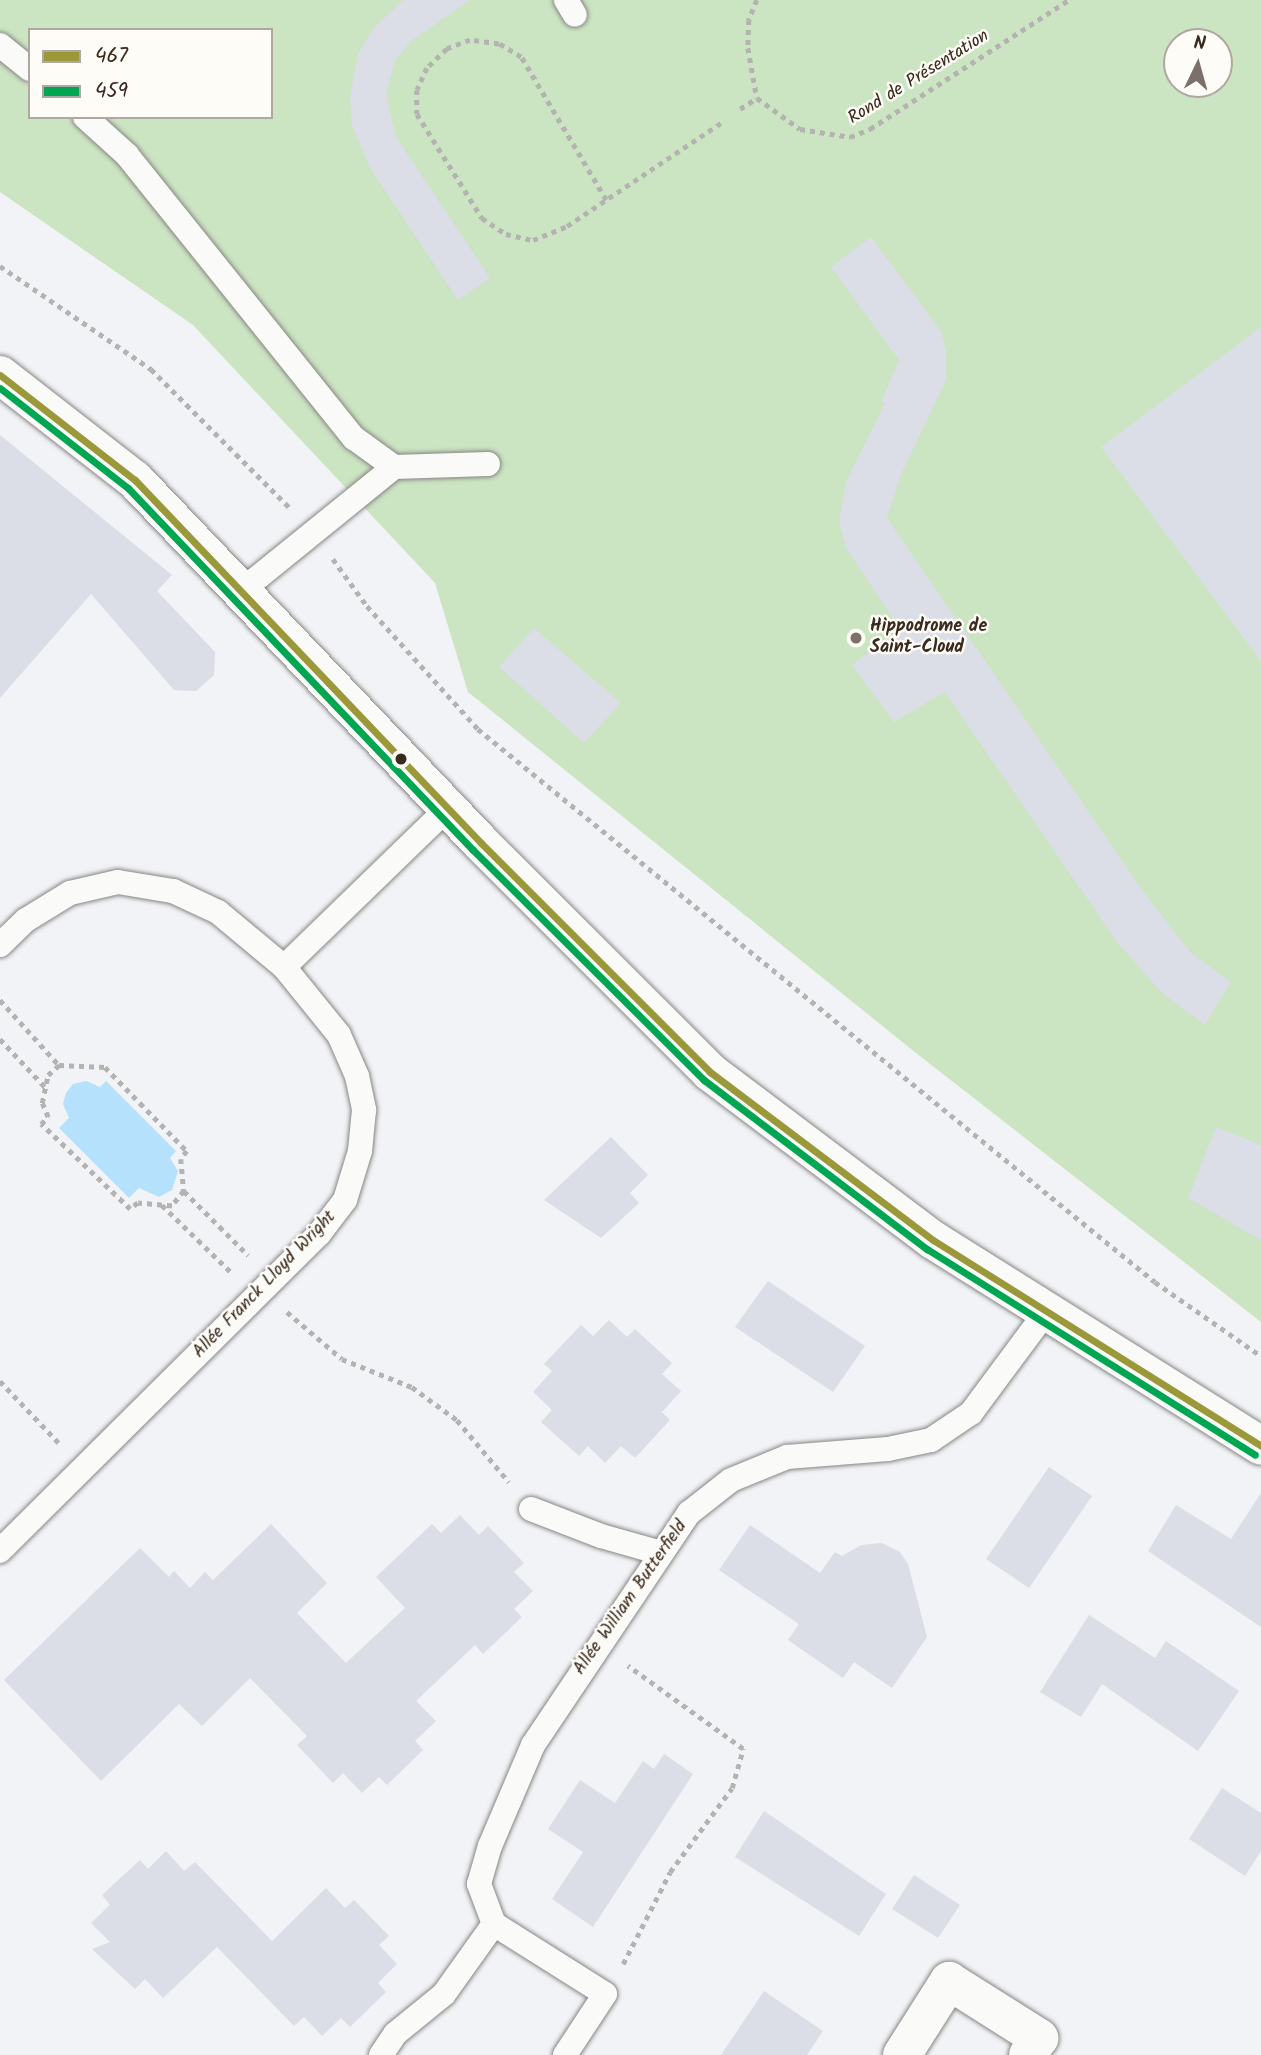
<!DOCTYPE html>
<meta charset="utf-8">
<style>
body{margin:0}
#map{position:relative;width:1261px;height:2055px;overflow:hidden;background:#f2f3f7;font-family:Kalam,sans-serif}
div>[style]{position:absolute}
.green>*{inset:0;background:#cbe4c1}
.water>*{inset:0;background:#b6e1fc}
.building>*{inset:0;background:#dbdde7}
.path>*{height:4.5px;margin-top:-2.25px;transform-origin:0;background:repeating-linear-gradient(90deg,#b5b3b1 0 5px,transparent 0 10px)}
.roads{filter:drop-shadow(0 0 2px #888685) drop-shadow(0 0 2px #888685)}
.service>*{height:24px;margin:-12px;padding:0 12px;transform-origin:12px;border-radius:12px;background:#fafaf9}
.minor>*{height:38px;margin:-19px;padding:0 19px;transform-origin:19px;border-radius:19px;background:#fafaf9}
.secondary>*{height:38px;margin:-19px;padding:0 19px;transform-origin:19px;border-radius:19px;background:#fafaf9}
.bus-1>*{height:7px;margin:-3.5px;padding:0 3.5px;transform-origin:3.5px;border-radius:3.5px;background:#9b983a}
.bus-2>*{height:7px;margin:-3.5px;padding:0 3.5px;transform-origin:3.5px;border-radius:3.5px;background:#00a651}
.dots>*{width:19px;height:19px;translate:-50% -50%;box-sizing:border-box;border:4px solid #fdfcf7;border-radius:50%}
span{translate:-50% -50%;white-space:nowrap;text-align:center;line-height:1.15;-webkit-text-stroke:5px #fdfcf7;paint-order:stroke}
.street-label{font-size:18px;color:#3b2a1e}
.poi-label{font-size:18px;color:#3b2a1e;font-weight:700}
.left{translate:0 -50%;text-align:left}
.legend{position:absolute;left:28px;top:28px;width:245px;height:91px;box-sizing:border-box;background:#fdfcf7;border:2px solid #afa8a0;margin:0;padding:9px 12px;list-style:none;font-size:21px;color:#3b2a1e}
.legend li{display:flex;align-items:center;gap:14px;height:35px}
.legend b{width:35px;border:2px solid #afa8a0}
.north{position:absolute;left:1163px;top:28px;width:70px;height:70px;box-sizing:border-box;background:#fdfcf7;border:2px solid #afa8a0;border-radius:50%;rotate:5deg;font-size:19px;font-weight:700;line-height:28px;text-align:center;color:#3b2a1e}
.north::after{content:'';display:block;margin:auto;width:24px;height:32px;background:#7b706a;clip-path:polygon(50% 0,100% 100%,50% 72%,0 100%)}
</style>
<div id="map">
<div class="green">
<i style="clip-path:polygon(evenodd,0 0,1261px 0,1261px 1322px,916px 1053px,468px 692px,435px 583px,193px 325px,0 192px,0 0,30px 30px,271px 30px,271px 117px,30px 117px,30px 30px,0 0,1177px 42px,1219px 42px,1219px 84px,1177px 84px,1177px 42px)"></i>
</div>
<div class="water">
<i style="clip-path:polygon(86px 1081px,100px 1087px,106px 1081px,176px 1151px,170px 1158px,178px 1171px,172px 1190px,159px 1197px,139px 1188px,129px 1198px,59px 1128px,69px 1118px,63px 1104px,66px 1093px,73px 1084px)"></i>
</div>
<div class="building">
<i style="clip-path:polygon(403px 0,470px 0,410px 42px,395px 61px,386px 94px,396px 137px,490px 278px,458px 300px,369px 166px,352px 125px,350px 96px,358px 54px,373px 29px)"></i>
<i style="clip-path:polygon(871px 237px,940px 330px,946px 349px,946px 380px,900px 477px,887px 518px,1145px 894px,1191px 953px,1231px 982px,1205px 1025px,1162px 993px,1117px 942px,945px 692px,894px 722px,852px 665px,900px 629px,846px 548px,839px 521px,846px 482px,885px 403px,881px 402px,899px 360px,831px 267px)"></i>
<i style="clip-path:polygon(1261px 327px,1261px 661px,1101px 447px)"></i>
<i style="clip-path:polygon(0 435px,172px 575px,157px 591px,215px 652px,214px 675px,196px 691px,174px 690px,91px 594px,0 698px)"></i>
<i style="clip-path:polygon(534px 628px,621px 703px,584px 743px,499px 667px)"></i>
<i style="clip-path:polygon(1216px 1127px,1261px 1145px,1261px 1240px,1188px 1198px)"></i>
<i style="clip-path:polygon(611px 1137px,648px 1175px,630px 1193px,639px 1203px,601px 1238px,544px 1200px)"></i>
<i style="clip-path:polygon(768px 1281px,865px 1346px,833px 1392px,735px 1327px)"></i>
<i style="clip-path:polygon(609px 1320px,627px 1337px,635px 1329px,672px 1363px,662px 1374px,681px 1391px,662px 1412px,670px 1420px,635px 1458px,621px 1446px,605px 1463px,588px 1446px,579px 1456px,541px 1422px,552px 1410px,533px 1392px,552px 1371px,544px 1364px,581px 1325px,593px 1336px)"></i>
<i style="clip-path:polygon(1049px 1467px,1092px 1496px,1029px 1588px,986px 1559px)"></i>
<i style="clip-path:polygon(1261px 1493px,1261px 1627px,1148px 1551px,1176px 1505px,1231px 1539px)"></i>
<i style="clip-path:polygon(460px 1515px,479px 1535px,488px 1526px,524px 1563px,514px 1572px,533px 1591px,514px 1609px,522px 1617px,483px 1654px,475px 1645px,416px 1701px,436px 1721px,415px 1741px,423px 1750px,387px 1785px,379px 1777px,362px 1793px,343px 1773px,333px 1783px,297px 1745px,307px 1736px,250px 1678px,202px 1726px,179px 1704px,101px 1781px,4px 1680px,140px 1548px,169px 1577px,174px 1571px,190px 1588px,205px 1572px,213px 1580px,271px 1524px,327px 1583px,297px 1613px,346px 1663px,405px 1608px,376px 1577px,432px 1524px,441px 1533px)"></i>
<i style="clip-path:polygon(750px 1525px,820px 1573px,835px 1552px,842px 1556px,861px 1545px,882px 1543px,900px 1552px,908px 1564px,927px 1637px,892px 1688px,854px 1662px,843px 1678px,788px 1640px,799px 1624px,719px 1570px)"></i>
<i style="clip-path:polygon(1089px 1615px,1155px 1658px,1166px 1641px,1239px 1691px,1198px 1751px,1102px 1684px,1081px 1717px,1040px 1692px)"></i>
<i style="clip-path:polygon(664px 1754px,693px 1774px,593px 1927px,552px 1899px,583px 1852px,548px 1829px,580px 1780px,615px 1803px,643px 1761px,654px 1769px)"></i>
<i style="clip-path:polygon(1222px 1788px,1261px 1813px,1261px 1851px,1245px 1876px,1189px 1839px)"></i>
<i style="clip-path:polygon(764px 1811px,886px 1894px,859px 1936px,735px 1857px)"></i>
<i style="clip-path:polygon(166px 1851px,184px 1871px,195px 1862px,272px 1941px,326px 1888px,345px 1908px,354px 1900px,389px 1936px,379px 1945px,397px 1964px,378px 1983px,386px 1992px,350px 2027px,341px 2018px,322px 2036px,304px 2017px,294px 2026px,217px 1947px,163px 1998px,145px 1979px,135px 1989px,92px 1949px,110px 1942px,91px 1923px,110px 1905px,102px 1895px,140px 1860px,148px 1869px)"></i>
<i style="clip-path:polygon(914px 1875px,960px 1905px,938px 1938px,892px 1909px)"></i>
<i style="clip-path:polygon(764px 1991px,823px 2031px,807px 2055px,721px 2055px)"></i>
</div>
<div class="path">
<i style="left:757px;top:0;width:22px;rotate:112deg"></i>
<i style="left:749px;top:20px;width:28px;rotate:92deg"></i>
<i style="left:748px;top:48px;width:51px;rotate:79.8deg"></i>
<i style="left:757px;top:98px;width:53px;rotate:35.8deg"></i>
<i style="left:800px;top:129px;width:51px;rotate:9.1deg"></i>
<i style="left:850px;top:137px;width:22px;rotate:-22deg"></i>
<i style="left:870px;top:129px;width:237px;rotate:-33deg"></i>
<i style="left:740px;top:109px;width:20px;rotate:-33deg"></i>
<i style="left:606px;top:200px;width:166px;rotate:-120.7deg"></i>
<i style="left:521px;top:57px;width:26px;rotate:-149deg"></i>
<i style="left:499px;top:44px;width:29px;rotate:-172deg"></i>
<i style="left:470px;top:40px;width:25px;rotate:159deg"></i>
<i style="left:447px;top:49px;width:28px;rotate:136deg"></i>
<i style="left:427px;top:68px;width:24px;rotate:114deg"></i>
<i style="left:417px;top:90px;width:24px;rotate:90deg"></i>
<i style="left:417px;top:114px;width:123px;rotate:58deg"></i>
<i style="left:482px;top:218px;width:29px;rotate:34deg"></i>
<i style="left:506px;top:234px;width:28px;rotate:13deg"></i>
<i style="left:533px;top:240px;width:37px;rotate:-22deg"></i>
<i style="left:567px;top:226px;width:185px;rotate:-33.8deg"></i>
<i style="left:0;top:266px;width:183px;rotate:34.3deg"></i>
<i style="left:151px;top:369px;width:195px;rotate:45deg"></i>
<i style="left:333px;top:559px;width:58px;rotate:54.1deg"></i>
<i style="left:367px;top:606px;width:166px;rotate:47.9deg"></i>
<i style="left:478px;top:729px;width:874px;rotate:39.24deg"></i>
<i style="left:1155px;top:1282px;width:129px;rotate:34.9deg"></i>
<i style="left:0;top:1000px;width:88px;rotate:47.8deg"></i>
<i style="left:0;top:1039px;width:66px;rotate:46.8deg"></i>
<i style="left:184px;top:1191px;width:19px;rotate:129deg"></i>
<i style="left:172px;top:1206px;width:34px;rotate:-175deg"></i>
<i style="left:138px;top:1203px;width:10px;rotate:143deg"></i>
<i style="left:130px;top:1209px;width:123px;rotate:-136.3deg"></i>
<i style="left:41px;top:1124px;width:10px;rotate:-45deg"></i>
<i style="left:48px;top:1117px;width:15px;rotate:-113deg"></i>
<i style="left:42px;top:1103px;width:29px;rotate:-78deg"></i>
<i style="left:48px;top:1075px;width:15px;rotate:-42deg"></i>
<i style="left:59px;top:1065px;width:46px;rotate:2.5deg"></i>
<i style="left:105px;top:1067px;width:117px;rotate:45.7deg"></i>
<i style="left:187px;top:1151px;width:10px;rotate:127deg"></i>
<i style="left:181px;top:1159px;width:32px;rotate:85deg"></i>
<i style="left:184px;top:1191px;width:91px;rotate:45deg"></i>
<i style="left:162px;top:1205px;width:96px;rotate:44.2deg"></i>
<i style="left:287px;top:1312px;width:72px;rotate:40.5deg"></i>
<i style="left:342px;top:1359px;width:75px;rotate:21.8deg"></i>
<i style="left:412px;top:1387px;width:56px;rotate:36.3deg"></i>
<i style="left:457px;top:1420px;width:81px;rotate:50deg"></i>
<i style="left:0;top:1381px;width:87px;rotate:46.4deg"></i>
<i style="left:623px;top:1964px;width:103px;rotate:-62.9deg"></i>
<i style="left:670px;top:1872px;width:104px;rotate:-53.6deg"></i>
<i style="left:732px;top:1788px;width:41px;rotate:-74.2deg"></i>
<i style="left:743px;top:1749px;width:142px;rotate:-144.2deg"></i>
</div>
<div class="roads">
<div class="service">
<i style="left:566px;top:0;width:17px;rotate:59deg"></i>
<i style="left:0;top:45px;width:38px;rotate:39deg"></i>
<i style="left:85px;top:117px;width:57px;rotate:42.1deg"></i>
<i style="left:127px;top:155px;width:363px;rotate:51.3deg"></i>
<i style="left:354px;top:438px;width:49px;rotate:35.9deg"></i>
<i style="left:394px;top:467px;width:94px;rotate:-1.8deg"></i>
<i style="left:241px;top:591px;width:197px;rotate:-39deg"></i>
<i style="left:0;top:945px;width:36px;rotate:-44deg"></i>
<i style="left:26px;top:920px;width:52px;rotate:-31.5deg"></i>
<i style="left:70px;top:893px;width:49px;rotate:-12.9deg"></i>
<i style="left:118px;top:882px;width:56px;rotate:9.3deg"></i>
<i style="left:173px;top:891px;width:50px;rotate:25deg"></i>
<i style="left:218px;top:912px;width:86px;rotate:39.8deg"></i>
<i style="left:284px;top:967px;width:87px;rotate:51deg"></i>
<i style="left:339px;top:1035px;width:45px;rotate:66.3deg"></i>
<i style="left:357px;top:1076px;width:35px;rotate:78deg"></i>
<i style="left:364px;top:1110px;width:41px;rotate:95.6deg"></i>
<i style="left:360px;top:1151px;width:51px;rotate:107deg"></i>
<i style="left:345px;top:1200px;width:43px;rotate:127.4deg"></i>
<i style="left:319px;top:1234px;width:450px;rotate:135.2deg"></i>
<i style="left:284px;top:967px;width:228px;rotate:-44.1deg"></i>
<i style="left:531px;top:1509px;width:75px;rotate:21.1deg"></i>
<i style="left:601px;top:1536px;width:62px;rotate:15.8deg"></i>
<i style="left:494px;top:1924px;width:43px;rotate:-110.6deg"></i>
<i style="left:479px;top:1884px;width:40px;rotate:-74deg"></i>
<i style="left:490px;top:1846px;width:110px;rotate:-66.9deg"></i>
<i style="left:533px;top:1745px;width:280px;rotate:-56.1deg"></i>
<i style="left:689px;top:1513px;width:53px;rotate:-38.2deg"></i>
<i style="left:731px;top:1480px;width:61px;rotate:-22.3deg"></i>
<i style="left:787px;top:1457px;width:101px;rotate:-4.5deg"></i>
<i style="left:888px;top:1449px;width:44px;rotate:-11.8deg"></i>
<i style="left:931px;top:1440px;width:48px;rotate:-34deg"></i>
<i style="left:971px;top:1413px;width:126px;rotate:-53.4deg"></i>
<i style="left:494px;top:1924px;width:131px;rotate:32.2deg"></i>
<i style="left:605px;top:1994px;width:73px;rotate:123.3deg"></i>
<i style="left:381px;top:2055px;width:25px;rotate:-56deg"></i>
<i style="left:395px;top:2034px;width:63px;rotate:-39.2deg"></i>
<i style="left:444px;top:1994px;width:86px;rotate:-54.5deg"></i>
</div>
<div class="minor">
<i style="left:902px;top:2055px;width:88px;rotate:-57.6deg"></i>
<i style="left:949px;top:1981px;width:107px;rotate:32.3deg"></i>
<i style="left:1039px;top:2038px;width:20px;rotate:123deg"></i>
</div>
<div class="secondary">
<i style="left:0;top:375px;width:171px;rotate:37.9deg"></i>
<i style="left:135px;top:480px;width:501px;rotate:46.37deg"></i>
<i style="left:481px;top:843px;width:324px;rotate:45deg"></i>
<i style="left:710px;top:1072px;width:279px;rotate:37deg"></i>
<i style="left:933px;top:1240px;width:387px;rotate:32.1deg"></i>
</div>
</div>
<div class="bus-1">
<i style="left:0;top:375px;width:171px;rotate:37.9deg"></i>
<i style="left:135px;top:480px;width:501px;rotate:46.37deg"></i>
<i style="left:481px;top:843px;width:324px;rotate:45deg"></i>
<i style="left:710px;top:1072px;width:279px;rotate:37deg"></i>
<i style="left:933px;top:1240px;width:387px;rotate:32.1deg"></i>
</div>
<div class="bus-2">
<i style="left:0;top:388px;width:162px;rotate:38deg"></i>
<i style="left:128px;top:488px;width:500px;rotate:46.38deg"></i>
<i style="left:473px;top:850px;width:326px;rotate:44.9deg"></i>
<i style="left:704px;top:1080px;width:280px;rotate:37.2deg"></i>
<i style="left:927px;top:1249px;width:387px;rotate:32.1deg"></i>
</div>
<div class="dots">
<i style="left:856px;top:638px;background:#7b706a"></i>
<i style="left:401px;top:759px;background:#3b2a1e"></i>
</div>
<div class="street-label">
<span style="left:919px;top:78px;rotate:-32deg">Rond de Présentation</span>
<span style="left:265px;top:1285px;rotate:-46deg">Allée Franck Lloyd Wright</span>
<span style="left:631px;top:1598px;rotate:-55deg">Allée William Butterfield</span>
</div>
<div class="poi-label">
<span class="left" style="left:870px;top:638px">Hippodrome de<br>Saint-Cloud</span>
</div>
<ul class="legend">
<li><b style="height:9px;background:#9b983a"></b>467</li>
<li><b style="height:9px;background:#00a651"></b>459</li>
</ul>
<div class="north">N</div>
</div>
